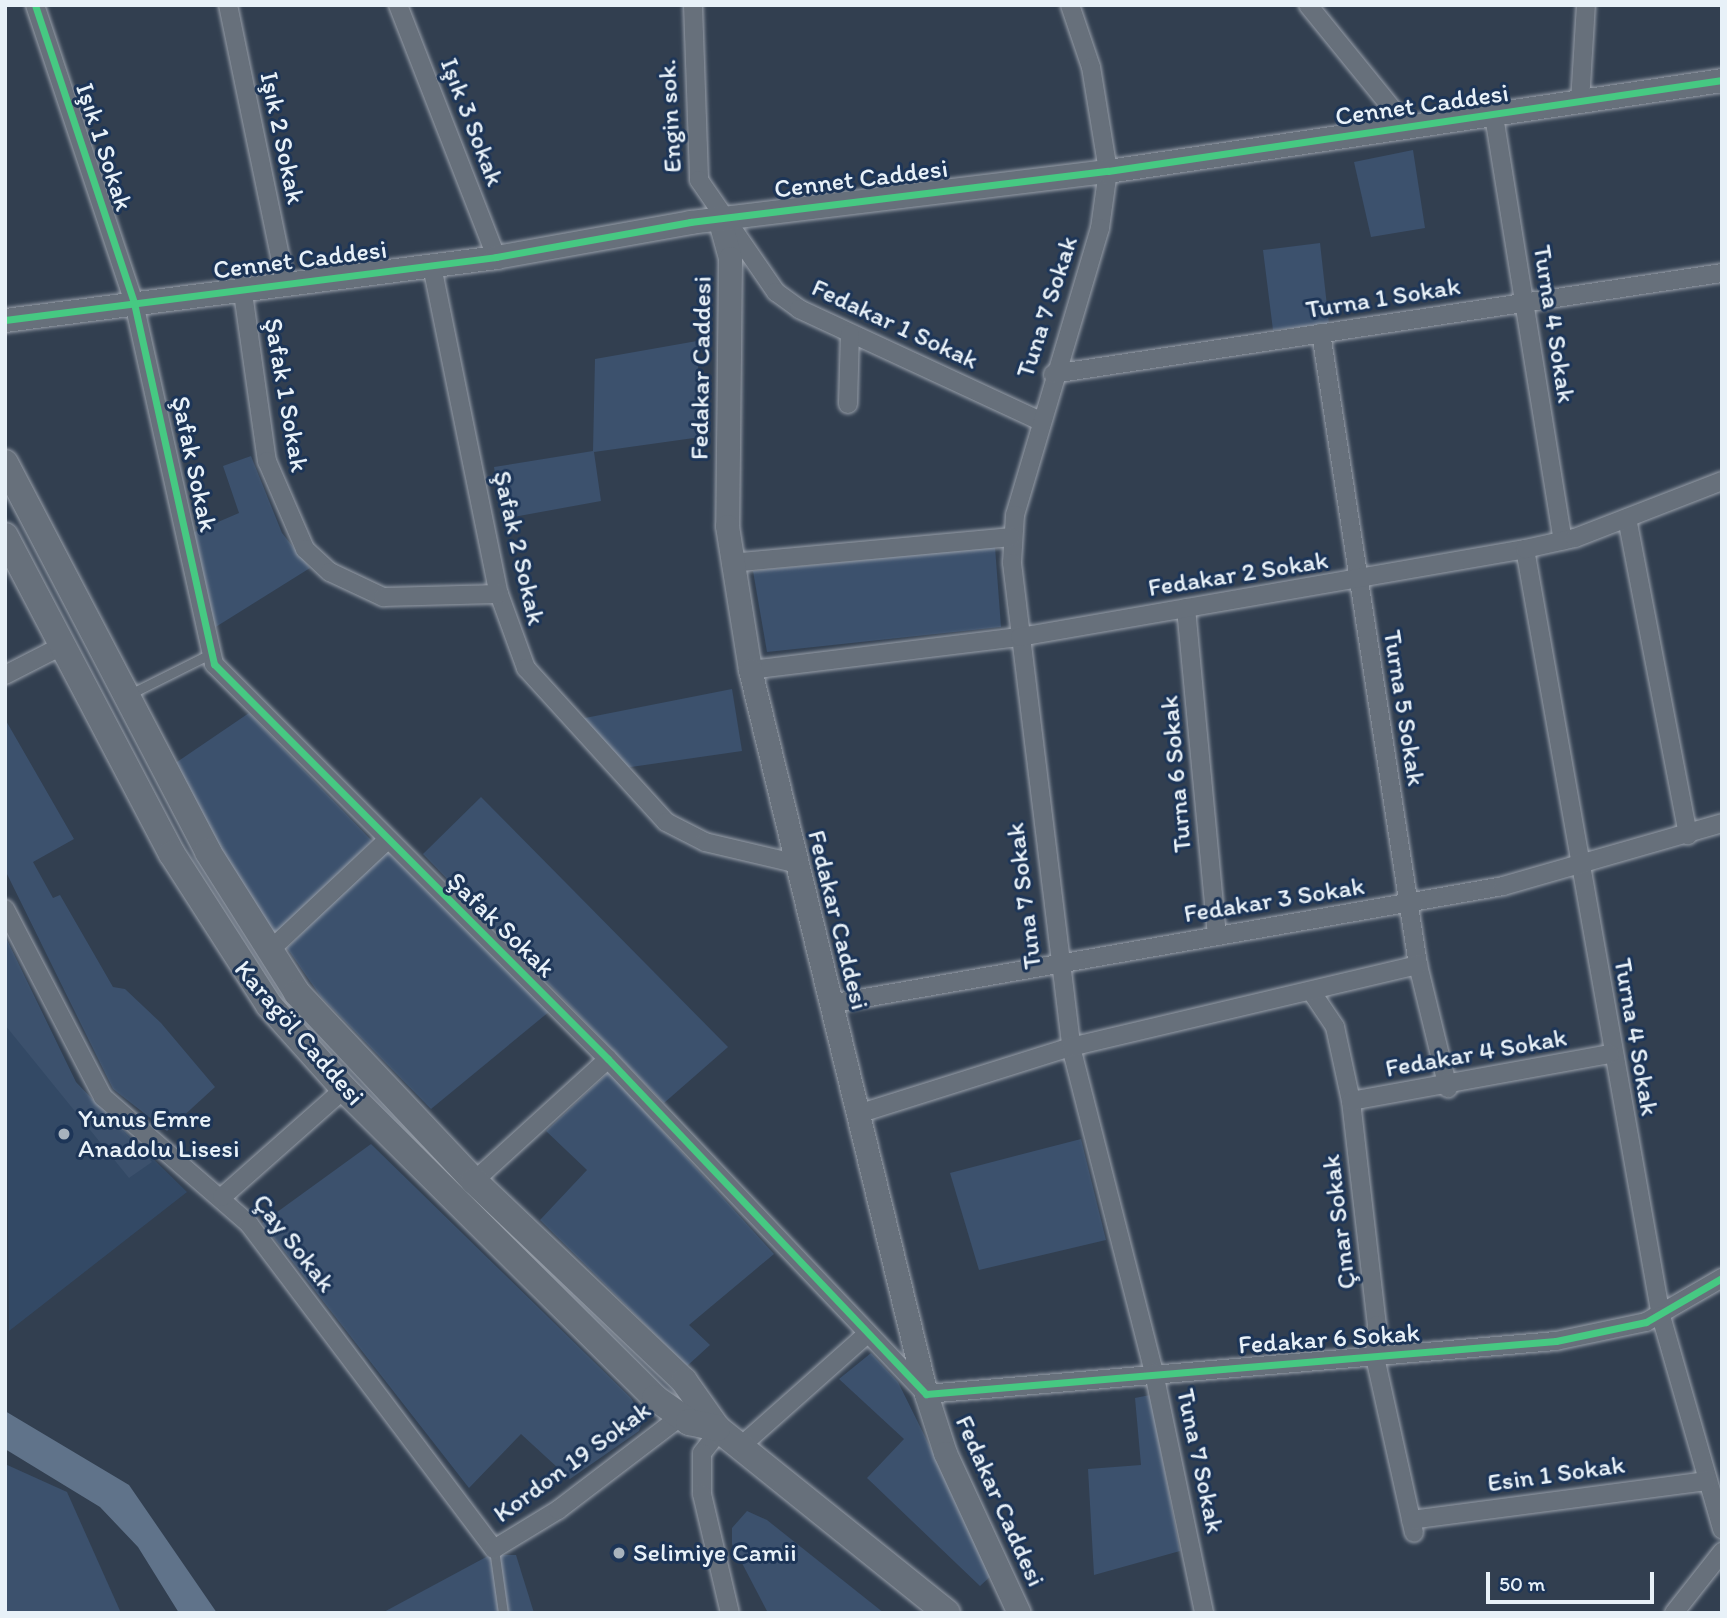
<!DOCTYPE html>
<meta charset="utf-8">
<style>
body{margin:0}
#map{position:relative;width:1727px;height:1618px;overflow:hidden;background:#323f50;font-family:Itim,sans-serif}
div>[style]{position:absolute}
.built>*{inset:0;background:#334965}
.green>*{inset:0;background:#3c516d}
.water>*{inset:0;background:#60738a}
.roads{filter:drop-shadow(0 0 2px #99a0aa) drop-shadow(0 0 2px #99a0aa)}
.service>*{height:9px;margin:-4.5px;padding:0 4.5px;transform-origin:4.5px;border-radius:4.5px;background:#67707b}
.minor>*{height:18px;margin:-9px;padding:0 9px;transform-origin:9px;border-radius:9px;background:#67707b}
.tertiary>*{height:23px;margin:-11.5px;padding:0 11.5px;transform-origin:11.5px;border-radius:11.5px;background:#67707b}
.secondary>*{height:26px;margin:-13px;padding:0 13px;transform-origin:13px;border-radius:13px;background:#67707b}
.cycleway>*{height:7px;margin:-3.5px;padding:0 3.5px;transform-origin:3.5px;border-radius:3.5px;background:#46c982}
.dots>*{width:19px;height:19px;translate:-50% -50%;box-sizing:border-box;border:4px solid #1d3557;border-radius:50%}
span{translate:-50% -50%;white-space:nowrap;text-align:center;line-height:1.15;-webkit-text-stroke:6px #1d3557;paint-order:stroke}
.street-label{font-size:26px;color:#e8f1f8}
.poi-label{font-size:26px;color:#e8f1f8}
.left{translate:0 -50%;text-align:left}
.frame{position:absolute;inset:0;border:7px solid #e8f1f8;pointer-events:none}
.scale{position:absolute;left:1486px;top:1572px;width:168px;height:32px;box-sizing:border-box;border:4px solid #e8f1f8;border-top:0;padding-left:9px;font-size:21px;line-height:24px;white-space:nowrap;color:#e8f1f8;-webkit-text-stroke:5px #1d3557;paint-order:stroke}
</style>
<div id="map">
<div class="built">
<i style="clip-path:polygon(5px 936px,76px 1083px,187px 1192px,9px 1331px)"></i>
</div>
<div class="green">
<i style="clip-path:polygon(1413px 150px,1425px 228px,1371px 237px,1354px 162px)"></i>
<i style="clip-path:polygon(1320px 243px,1329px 324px,1273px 330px,1263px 250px)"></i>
<i style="clip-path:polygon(697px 341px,701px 437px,594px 452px,601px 501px,502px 519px,494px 467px,593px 451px,595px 359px)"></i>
<i style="clip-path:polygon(251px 456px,282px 533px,310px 568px,214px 628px,190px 534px,239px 513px,223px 466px)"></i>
<i style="clip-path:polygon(995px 547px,1001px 627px,767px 652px,753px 571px)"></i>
<i style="clip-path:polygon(732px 689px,742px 751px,624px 768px,580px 719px)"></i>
<i style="clip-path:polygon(249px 713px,372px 841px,271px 938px,174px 764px)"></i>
<i style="clip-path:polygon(5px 719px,74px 839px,33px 862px,53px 898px,60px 895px,113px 987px,125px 989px,161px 1023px,215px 1087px,167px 1131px,113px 1089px,5px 870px)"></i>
<i style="clip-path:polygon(481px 797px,728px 1047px,664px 1103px,423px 854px)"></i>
<i style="clip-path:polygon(386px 850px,550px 1011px,431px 1109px,321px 997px,287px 948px)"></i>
<i style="clip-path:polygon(5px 936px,76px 1082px,152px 1162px,129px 1178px,5px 1025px)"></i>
<i style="clip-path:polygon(609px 1072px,774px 1254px,689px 1325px,710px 1345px,687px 1366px,540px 1220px,587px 1170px,546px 1131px)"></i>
<i style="clip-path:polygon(1081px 1139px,1106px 1240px,979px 1270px,950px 1173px)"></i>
<i style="clip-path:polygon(371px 1144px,631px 1398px,643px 1419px,639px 1431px,570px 1479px,521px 1434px,469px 1488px,262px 1223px)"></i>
<i style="clip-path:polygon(871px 1353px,898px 1382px,993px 1574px,980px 1586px,867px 1478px,904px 1439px,839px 1379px)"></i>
<i style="clip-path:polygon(1150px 1395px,1180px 1551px,1094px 1575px,1088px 1469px,1141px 1465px,1135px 1398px)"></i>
<i style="clip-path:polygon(5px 1464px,67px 1492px,121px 1613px,5px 1613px)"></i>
<i style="clip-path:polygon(747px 1511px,767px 1520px,884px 1613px,768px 1613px,732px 1544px,732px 1528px)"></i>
<i style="clip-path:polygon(503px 1555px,516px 1555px,534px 1613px,382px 1613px,488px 1556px)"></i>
</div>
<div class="water">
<i style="clip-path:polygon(5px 1411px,129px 1485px,217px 1613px,179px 1613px,138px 1547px,100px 1507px,5px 1449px)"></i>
</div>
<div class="roads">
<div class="service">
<i style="left:130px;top:694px;width:89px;rotate:-26.6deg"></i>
<i style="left:494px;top:1549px;width:65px;rotate:82deg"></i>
</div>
<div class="minor">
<i style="left:35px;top:5px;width:314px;rotate:71.6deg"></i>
<i style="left:134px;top:303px;width:370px;rotate:77.5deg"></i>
<i style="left:214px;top:664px;width:558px;rotate:45.07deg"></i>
<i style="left:608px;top:1059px;width:462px;rotate:46.5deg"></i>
<i style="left:926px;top:1394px;width:632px;rotate:-4.81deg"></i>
<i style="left:1556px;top:1341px;width:92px;rotate:-11.9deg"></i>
<i style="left:1646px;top:1322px;width:88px;rotate:-30.1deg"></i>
<i style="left:228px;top:5px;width:282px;rotate:78.3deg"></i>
<i style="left:398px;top:5px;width:270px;rotate:68.7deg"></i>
<i style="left:693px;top:5px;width:175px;rotate:88deg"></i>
<i style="left:699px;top:180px;width:136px;rotate:55.5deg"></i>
<i style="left:776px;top:292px;width:29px;rotate:36deg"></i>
<i style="left:799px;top:309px;width:266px;rotate:24.9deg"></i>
<i style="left:1070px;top:5px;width:65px;rotate:71.3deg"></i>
<i style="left:1091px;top:67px;width:105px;rotate:80.7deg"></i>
<i style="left:1108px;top:171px;width:58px;rotate:98deg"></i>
<i style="left:1100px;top:228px;width:299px;rotate:106.5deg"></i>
<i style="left:1015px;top:515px;width:48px;rotate:93.6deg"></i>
<i style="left:1012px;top:563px;width:488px;rotate:83deg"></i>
<i style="left:1071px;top:1047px;width:336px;rotate:75.7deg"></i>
<i style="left:1154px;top:1373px;width:245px;rotate:78.2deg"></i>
<i style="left:1308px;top:5px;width:159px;rotate:50.9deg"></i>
<i style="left:1580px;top:102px;width:97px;rotate:-86.5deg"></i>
<i style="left:1494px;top:116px;width:430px;rotate:80.8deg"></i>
<i style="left:432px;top:266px;width:335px;rotate:78.5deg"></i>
<i style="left:499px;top:594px;width:79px;rotate:70deg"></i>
<i style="left:526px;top:668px;width:208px;rotate:47.7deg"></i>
<i style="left:666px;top:822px;width:44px;rotate:27.1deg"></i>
<i style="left:705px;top:842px;width:91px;rotate:13.3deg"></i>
<i style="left:242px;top:286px;width:177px;rotate:81.9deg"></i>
<i style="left:267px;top:461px;width:96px;rotate:66.6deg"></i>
<i style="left:305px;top:549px;width:34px;rotate:43deg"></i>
<i style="left:330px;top:572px;width:59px;rotate:25.3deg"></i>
<i style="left:383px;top:597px;width:116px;rotate:-1.5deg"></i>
<i style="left:1321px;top:333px;width:639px;rotate:81.27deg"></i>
<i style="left:1418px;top:965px;width:127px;rotate:76.3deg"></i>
<i style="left:1053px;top:374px;width:677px;rotate:-8.59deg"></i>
<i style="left:848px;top:404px;width:70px;rotate:-88.4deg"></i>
<i style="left:1627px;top:518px;width:323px;rotate:79.1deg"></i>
<i style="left:1525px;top:549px;width:779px;rotate:79.95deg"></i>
<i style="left:1661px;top:1316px;width:222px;rotate:74deg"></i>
<i style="left:731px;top:563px;width:281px;rotate:-5.3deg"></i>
<i style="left:1186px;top:608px;width:328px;rotate:84.6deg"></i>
<i style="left:750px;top:670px;width:272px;rotate:-7deg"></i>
<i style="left:1020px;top:637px;width:513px;rotate:-9.88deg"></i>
<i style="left:1525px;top:549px;width:51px;rotate:-12.4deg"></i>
<i style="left:1575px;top:538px;width:158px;rotate:-21.2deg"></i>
<i style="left:5px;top:675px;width:62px;rotate:-27deg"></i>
<i style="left:5px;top:909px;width:212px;rotate:62.5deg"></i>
<i style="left:103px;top:1097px;width:194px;rotate:41deg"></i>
<i style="left:249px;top:1224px;width:407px;rotate:53deg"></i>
<i style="left:494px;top:1549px;width:75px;rotate:-31.4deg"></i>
<i style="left:558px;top:1510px;width:153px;rotate:-37.3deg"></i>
<i style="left:268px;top:952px;width:162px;rotate:-43.2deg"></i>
<i style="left:1313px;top:994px;width:40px;rotate:56deg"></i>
<i style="left:1335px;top:1027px;width:76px;rotate:77.8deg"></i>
<i style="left:1351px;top:1101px;width:226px;rotate:83.4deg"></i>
<i style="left:1377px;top:1325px;width:32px;rotate:94deg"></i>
<i style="left:1375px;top:1357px;width:180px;rotate:77.5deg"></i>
<i style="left:830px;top:1004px;width:683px;rotate:-9.94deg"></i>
<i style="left:1503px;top:886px;width:228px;rotate:-16deg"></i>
<i style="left:1351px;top:1101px;width:263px;rotate:-10.3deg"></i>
<i style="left:858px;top:1114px;width:223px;rotate:-17.5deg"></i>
<i style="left:1071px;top:1047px;width:357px;rotate:-13.3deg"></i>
<i style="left:474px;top:1181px;width:181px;rotate:-42.3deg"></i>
<i style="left:222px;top:1197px;width:163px;rotate:-41.5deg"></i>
<i style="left:720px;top:1430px;width:29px;rotate:128deg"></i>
<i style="left:702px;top:1453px;width:41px;rotate:90deg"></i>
<i style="left:702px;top:1494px;width:122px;rotate:76.8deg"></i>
<i style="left:741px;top:1446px;width:169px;rotate:-41.6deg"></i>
<i style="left:1411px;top:1520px;width:299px;rotate:-7.5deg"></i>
<i style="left:1674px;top:1613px;width:78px;rotate:-51.8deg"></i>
</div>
<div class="tertiary">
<i style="left:719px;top:218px;width:41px;rotate:74.6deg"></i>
<i style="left:730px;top:258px;width:268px;rotate:90.6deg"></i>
<i style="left:727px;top:526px;width:146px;rotate:80.9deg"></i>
<i style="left:750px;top:670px;width:745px;rotate:76.34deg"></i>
<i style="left:926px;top:1394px;width:62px;rotate:72.1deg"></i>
<i style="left:945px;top:1453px;width:176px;rotate:65.2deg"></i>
<i style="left:5px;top:320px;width:495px;rotate:-7.3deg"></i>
<i style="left:496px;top:257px;width:197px;rotate:-10.2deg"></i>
<i style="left:690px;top:222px;width:421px;rotate:-7deg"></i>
<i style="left:1108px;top:171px;width:621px;rotate:-8.43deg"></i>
</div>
<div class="secondary">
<i style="left:5px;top:463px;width:439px;rotate:62.4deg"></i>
<i style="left:208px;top:852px;width:167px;rotate:57.7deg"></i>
<i style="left:297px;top:993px;width:258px;rotate:46.7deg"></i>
<i style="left:474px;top:1181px;width:290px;rotate:43.6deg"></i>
<i style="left:684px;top:1381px;width:57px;rotate:54.9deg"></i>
<i style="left:717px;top:1428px;width:295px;rotate:38.8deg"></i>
<i style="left:5px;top:536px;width:359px;rotate:62.3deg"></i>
<i style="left:172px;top:854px;width:179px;rotate:57.3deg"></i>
<i style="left:269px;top:1005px;width:113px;rotate:48.2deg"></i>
<i style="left:344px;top:1089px;width:438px;rotate:44.8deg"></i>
<i style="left:655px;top:1398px;width:42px;rotate:35.2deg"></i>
<i style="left:689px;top:1422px;width:29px;rotate:12deg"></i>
</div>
</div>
<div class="cycleway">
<i style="left:35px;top:5px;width:314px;rotate:71.6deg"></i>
<i style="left:134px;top:303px;width:370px;rotate:77.5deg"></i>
<i style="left:214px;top:664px;width:558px;rotate:45.07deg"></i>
<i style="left:608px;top:1059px;width:462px;rotate:46.5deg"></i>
<i style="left:926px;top:1394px;width:632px;rotate:-4.81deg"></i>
<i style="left:1556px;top:1341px;width:92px;rotate:-11.9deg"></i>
<i style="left:1646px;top:1322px;width:88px;rotate:-30.1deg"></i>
<i style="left:5px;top:320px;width:495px;rotate:-7.3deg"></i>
<i style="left:496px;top:257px;width:197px;rotate:-10.2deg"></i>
<i style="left:690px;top:222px;width:421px;rotate:-7deg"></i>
<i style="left:1108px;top:171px;width:621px;rotate:-8.43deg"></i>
</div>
<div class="dots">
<i style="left:64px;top:1134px;background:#a8b3bd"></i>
<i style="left:619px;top:1553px;background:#a8b3bd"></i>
</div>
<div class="street-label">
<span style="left:1422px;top:105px;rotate:-8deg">Cennet Caddesi</span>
<span style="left:670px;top:116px;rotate:-93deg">Engin sok.</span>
<span style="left:472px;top:122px;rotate:69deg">Işık 3 Sokak</span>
<span style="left:282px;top:138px;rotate:78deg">Işık 2 Sokak</span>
<span style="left:104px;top:147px;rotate:72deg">Işık 1 Sokak</span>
<span style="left:861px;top:179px;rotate:-7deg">Cennet Caddesi</span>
<span style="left:300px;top:260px;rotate:-7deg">Cennet Caddesi</span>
<span style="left:1383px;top:298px;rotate:-9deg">Turna 1 Sokak</span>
<span style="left:1047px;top:307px;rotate:-72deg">Tuna 7 Sokak</span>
<span style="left:895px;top:324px;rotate:25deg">Fedakar 1 Sokak</span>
<span style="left:1554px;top:324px;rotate:81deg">Turna 4 Sokak</span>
<span style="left:701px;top:368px;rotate:-89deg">Fedakar Caddesi</span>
<span style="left:286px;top:395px;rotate:80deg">Şafak 1 Sokak</span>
<span style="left:194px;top:464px;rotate:78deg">Şafak Sokak</span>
<span style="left:519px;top:548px;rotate:77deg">Şafak 2 Sokak</span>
<span style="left:1238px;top:574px;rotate:-9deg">Fedakar 2 Sokak</span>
<span style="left:1404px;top:708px;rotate:81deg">Turna 5 Sokak</span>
<span style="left:1176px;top:774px;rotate:-95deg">Turna 6 Sokak</span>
<span style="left:1024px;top:896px;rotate:-97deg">Tuna 7 Sokak</span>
<span style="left:1274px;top:900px;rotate:-9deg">Fedakar 3 Sokak</span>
<span style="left:838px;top:920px;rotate:76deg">Fedakar Caddesi</span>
<span style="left:501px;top:925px;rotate:44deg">Şafak Sokak</span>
<span style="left:299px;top:1033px;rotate:49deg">Karagöl Caddesi</span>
<span style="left:1636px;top:1037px;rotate:80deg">Turna 4 Sokak</span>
<span style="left:1476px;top:1053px;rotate:-10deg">Fedakar 4 Sokak</span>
<span style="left:1339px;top:1222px;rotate:-97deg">Çınar Sokak</span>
<span style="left:294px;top:1243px;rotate:52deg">Çay Sokak</span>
<span style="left:1329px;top:1339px;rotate:-4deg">Fedakar 6 Sokak</span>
<span style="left:1200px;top:1461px;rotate:78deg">Tuna 7 Sokak</span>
<span style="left:572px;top:1462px;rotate:-36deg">Kordon 19 Sokak</span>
<span style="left:1556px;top:1474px;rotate:-8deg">Esin 1 Sokak</span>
<span style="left:1000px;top:1501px;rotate:66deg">Fedakar Caddesi</span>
</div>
<div class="poi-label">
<span class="left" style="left:78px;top:1134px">Yunus Emre<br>Anadolu Lisesi</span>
<span class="left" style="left:633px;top:1553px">Selimiye Camii</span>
</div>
<div class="frame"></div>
<div class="scale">50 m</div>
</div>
